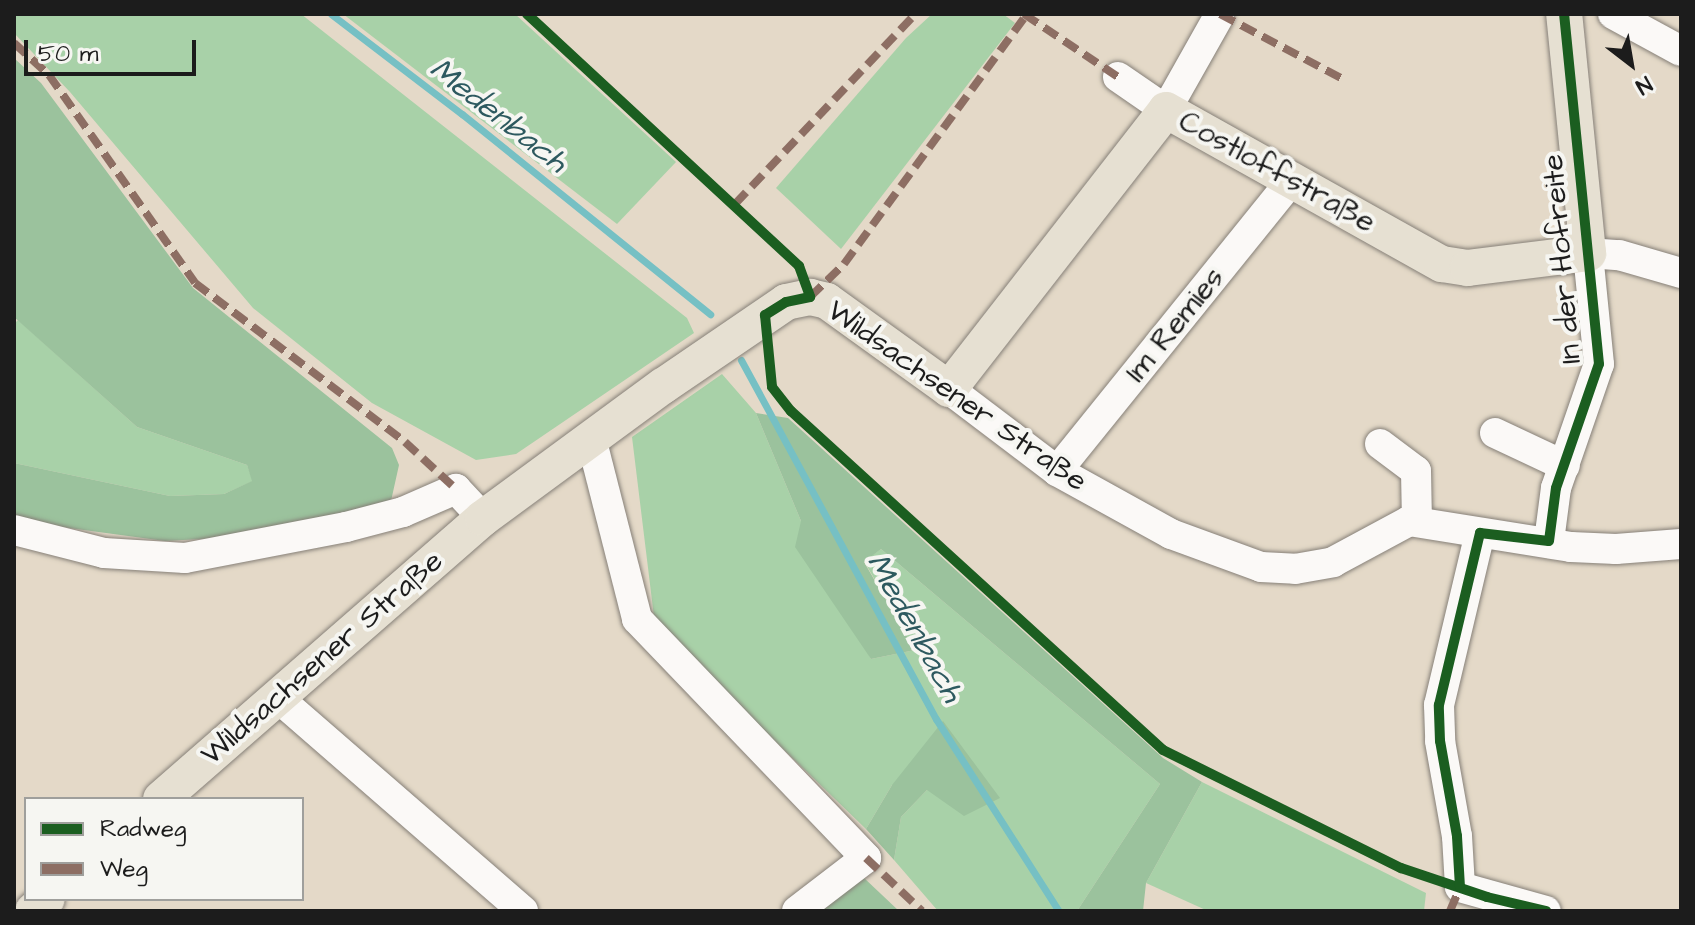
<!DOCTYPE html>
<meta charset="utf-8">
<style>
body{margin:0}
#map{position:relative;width:1695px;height:925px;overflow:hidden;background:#e4d9c8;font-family:"Architects Daughter",sans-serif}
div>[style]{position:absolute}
.green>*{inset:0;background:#a8d1a8}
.forest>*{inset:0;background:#9bc29d}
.stream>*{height:7px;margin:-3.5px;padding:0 3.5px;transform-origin:3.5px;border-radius:3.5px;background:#76c0c4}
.roads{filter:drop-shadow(0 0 2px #868078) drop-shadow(0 0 2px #868078)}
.minor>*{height:30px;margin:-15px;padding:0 15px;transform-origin:15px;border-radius:15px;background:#fbf9f7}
.major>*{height:36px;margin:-18px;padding:0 18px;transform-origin:18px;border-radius:18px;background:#e6e0d2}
.quiet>*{height:8px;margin-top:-4px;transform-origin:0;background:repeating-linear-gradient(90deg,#8d6e63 0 16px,transparent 0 24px)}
.cycleway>*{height:10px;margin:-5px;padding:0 5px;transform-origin:5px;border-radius:5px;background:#1b5e20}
span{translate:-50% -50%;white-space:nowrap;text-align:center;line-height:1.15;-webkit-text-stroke:8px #f6f6f2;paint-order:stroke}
.street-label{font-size:30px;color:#1c1c1c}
.water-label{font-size:32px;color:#2d595f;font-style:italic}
.frame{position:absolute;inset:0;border:16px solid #1c1c1c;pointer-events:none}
.legend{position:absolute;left:24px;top:797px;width:280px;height:104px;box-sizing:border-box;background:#f6f6f2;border:2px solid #9f9f9c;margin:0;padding:10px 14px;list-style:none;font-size:24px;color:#1c1c1c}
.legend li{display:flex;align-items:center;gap:16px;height:40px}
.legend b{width:40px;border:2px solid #9f9f9c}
.north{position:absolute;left:1591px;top:24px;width:80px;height:80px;-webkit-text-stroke:6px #f6f6f2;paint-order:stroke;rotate:149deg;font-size:22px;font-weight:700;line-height:32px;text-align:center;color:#1c1c1c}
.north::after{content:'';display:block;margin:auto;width:28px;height:36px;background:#1c1c1c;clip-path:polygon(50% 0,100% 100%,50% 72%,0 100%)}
.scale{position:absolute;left:24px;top:40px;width:172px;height:36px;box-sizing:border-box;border:4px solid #1c1c1c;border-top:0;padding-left:10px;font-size:24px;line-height:28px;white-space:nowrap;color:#1c1c1c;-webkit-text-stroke:6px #f6f6f2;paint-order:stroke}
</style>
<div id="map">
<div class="green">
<i style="clip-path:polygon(14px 14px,301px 14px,687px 318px,694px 333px,516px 454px,476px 460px,372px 403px,253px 308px,70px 92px,14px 33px)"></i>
<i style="clip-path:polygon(343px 14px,515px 14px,676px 162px,617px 224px)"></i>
<i style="clip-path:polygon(932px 14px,1003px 14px,1015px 23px,841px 249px,776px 188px,906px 38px)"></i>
<i style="clip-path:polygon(18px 320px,137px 427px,247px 465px,253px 481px,224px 494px,170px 496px,14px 463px,14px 324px)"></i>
<i style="clip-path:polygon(722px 374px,756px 413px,801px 521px,871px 659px,915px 650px,864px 561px,881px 549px,1160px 784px,1077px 911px,938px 911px,894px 860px,901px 817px,927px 790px,1000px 798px,892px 785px,866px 829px,655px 625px,632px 437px)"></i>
<i style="clip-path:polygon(1202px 782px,1426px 893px,1424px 911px,1208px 911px,1146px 883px)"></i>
</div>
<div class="forest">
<i style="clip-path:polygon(14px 58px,41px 83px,193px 288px,392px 448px,399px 465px,391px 501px,258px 536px,165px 541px,47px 525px,14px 517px,14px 463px,170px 496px,224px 494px,252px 481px,247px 465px,137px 427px,14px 317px)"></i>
<i style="clip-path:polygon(756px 413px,788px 418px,1163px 758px,1202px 782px,1146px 883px,1143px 911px,1077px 911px,1160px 784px,881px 549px,864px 562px,915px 650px,871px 659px,795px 547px,801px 521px)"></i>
<i style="clip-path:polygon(943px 721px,1000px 798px,964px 816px,927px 790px,901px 817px,894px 860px,866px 829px,892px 785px)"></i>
<i style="clip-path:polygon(863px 877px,899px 911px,820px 911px)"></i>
</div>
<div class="stream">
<i style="left:331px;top:14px;width:165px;rotate:37.4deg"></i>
<i style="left:462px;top:114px;width:319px;rotate:38.9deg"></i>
<i style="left:741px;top:360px;width:409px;rotate:61.5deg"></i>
<i style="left:936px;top:719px;width:228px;rotate:57.4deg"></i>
</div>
<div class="roads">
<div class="minor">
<i style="left:1613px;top:14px;width:77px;rotate:28.6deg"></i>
<i style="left:1118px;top:77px;width:58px;rotate:34.5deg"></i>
<i style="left:1166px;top:110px;width:108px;rotate:-60.6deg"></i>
<i style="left:949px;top:389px;width:136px;rotate:37.2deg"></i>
<i style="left:1057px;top:471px;width:130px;rotate:28.9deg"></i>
<i style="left:1171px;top:534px;width:96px;rotate:20.1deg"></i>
<i style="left:1261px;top:567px;width:34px;rotate:3deg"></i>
<i style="left:1295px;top:569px;width:39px;rotate:-10deg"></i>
<i style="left:1333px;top:562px;width:86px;rotate:-28.3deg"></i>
<i style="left:1409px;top:521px;width:164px;rotate:9.1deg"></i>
<i style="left:1571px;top:547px;width:45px;rotate:2.5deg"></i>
<i style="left:1616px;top:549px;width:65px;rotate:-4.4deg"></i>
<i style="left:1495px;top:433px;width:77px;rotate:25.2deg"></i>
<i style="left:591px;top:438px;width:187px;rotate:75.7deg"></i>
<i style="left:637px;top:619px;width:331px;rotate:46.2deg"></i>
<i style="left:866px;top:858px;width:87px;rotate:142.5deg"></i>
<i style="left:1380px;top:444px;width:45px;rotate:36.9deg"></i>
<i style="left:1416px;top:471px;width:50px;rotate:88.9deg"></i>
<i style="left:1057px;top:471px;width:376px;rotate:-51.1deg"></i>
<i style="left:14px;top:530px;width:93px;rotate:14.3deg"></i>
<i style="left:104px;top:553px;width:81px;rotate:3.5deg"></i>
<i style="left:185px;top:558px;width:164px;rotate:-10.9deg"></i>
<i style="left:346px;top:527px;width:59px;rotate:-14.7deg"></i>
<i style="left:403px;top:512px;width:58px;rotate:-23.5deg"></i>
<i style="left:456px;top:489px;width:40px;rotate:47deg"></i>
<i style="left:1480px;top:533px;width:177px;rotate:103.4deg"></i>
<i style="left:1439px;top:705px;width:36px;rotate:88deg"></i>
<i style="left:1440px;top:741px;width:97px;rotate:79.9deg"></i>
<i style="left:1457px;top:836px;width:51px;rotate:86.6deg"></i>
<i style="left:1460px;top:887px;width:89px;rotate:15.6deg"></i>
<i style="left:1549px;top:541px;width:53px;rotate:-82.5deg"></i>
<i style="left:1556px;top:488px;width:131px;rotate:-70.9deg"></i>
<i style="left:1599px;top:364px;width:112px;rotate:-95.7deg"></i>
<i style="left:1588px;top:253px;width:31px;rotate:4deg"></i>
<i style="left:1619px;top:255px;width:65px;rotate:16.2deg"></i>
<i style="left:277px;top:697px;width:326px;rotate:41deg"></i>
</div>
<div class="major">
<i style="left:161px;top:799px;width:427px;rotate:-41.1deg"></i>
<i style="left:483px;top:518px;width:223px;rotate:-36.3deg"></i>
<i style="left:663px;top:386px;width:149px;rotate:-34.3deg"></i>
<i style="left:786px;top:302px;width:25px;rotate:-12deg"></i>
<i style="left:810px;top:297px;width:17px;rotate:13deg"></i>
<i style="left:827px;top:301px;width:150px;rotate:35.8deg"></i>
<i style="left:949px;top:389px;width:353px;rotate:-52.1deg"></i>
<i style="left:1166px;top:110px;width:316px;rotate:29.2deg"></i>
<i style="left:1442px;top:264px;width:26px;rotate:9deg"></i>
<i style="left:1468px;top:268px;width:121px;rotate:-7.1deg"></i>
<i style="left:1588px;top:253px;width:240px;rotate:-95.7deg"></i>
<i style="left:33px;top:911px;width:18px;rotate:-41deg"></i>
</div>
</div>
<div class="quiet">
<i style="left:1024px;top:14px;width:113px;rotate:33.8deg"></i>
<i style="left:1220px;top:14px;width:139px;rotate:27.9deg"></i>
<i style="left:14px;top:43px;width:47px;rotate:42.4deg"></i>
<i style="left:49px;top:75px;width:254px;rotate:54.9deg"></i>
<i style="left:195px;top:283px;width:263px;rotate:37.1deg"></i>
<i style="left:405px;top:442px;width:69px;rotate:42.7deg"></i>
<i style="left:735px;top:204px;width:262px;rotate:-46.5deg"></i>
<i style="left:809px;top:293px;width:4px;rotate:76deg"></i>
<i style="left:810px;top:297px;width:47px;rotate:-44.1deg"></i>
<i style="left:844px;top:264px;width:310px;rotate:-53.8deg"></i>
<i style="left:866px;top:858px;width:77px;rotate:43.4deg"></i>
<i style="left:1450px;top:911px;width:26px;rotate:-67deg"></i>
<i style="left:1460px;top:887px;width:6px;rotate:-162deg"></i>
</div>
<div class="cycleway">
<i style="left:527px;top:14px;width:371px;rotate:42.8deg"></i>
<i style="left:799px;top:266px;width:33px;rotate:70deg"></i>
<i style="left:810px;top:297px;width:25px;rotate:168deg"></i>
<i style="left:786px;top:302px;width:25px;rotate:148deg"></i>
<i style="left:765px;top:315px;width:72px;rotate:84.4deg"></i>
<i style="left:772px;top:387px;width:31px;rotate:52deg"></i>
<i style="left:791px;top:411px;width:503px;rotate:42.34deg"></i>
<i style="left:1163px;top:750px;width:266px;rotate:26.4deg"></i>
<i style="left:1401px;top:868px;width:91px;rotate:18.6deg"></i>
<i style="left:1487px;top:897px;width:61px;rotate:13.3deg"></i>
<i style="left:1460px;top:887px;width:51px;rotate:-93.4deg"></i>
<i style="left:1457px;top:836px;width:97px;rotate:-100.1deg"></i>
<i style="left:1440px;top:741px;width:36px;rotate:-92deg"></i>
<i style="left:1439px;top:705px;width:177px;rotate:-76.6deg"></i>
<i style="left:1480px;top:533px;width:69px;rotate:6.6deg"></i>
<i style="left:1549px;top:541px;width:53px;rotate:-82.5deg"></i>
<i style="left:1556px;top:488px;width:131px;rotate:-70.9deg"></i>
<i style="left:1599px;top:364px;width:352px;rotate:-95.7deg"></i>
</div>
<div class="street-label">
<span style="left:1277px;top:172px;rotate:29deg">Costloffstraße</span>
<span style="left:1562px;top:259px;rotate:-95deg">In der Hofreite</span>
<span style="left:1175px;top:325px;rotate:-51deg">Im Remies</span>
<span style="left:957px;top:396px;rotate:35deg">Wildsachsener Straße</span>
<span style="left:322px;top:658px;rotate:-41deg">Wildsachsener Straße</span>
</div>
<div class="water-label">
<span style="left:498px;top:116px;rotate:38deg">Medenbach</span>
<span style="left:914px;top:628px;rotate:61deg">Medenbach</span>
</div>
<div class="frame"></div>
<ul class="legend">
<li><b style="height:10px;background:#1b5e20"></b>Radweg</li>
<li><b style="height:10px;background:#8d6e63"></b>Weg</li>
</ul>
<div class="north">N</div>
<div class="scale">50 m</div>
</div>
